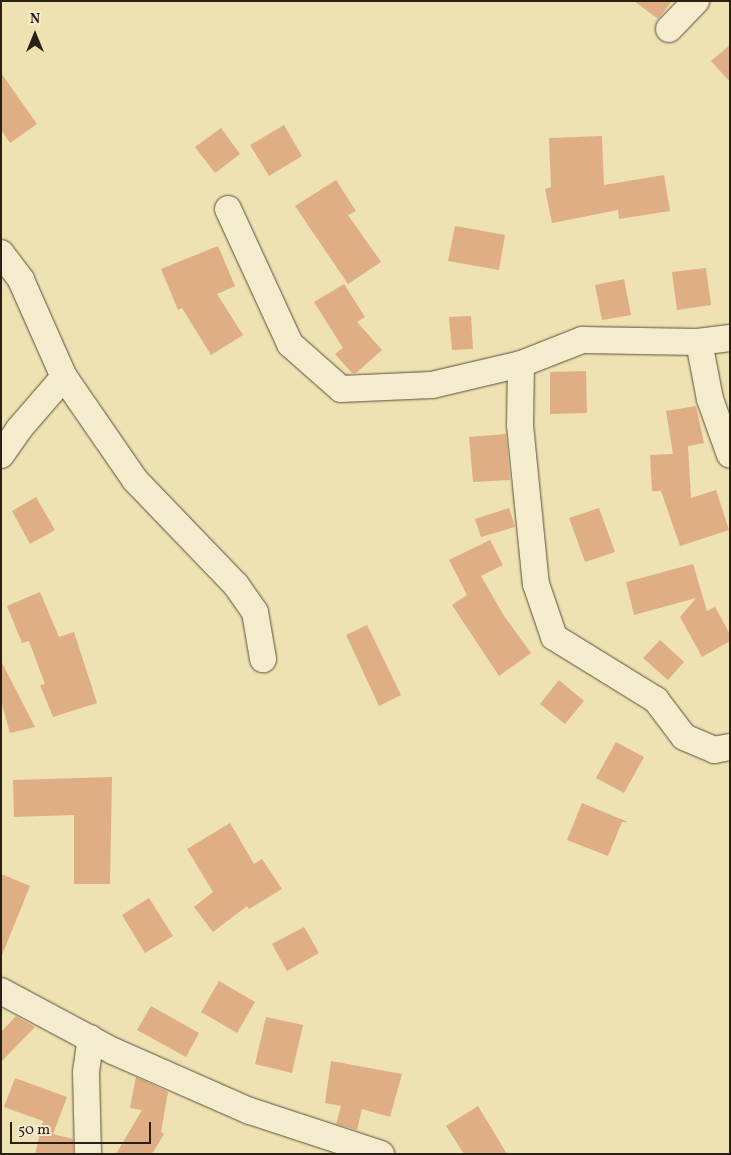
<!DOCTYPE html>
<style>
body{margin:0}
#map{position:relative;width:731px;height:1155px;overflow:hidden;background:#eee1b2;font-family:Vollkorn,serif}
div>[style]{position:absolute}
.building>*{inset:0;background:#dfae85}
.roads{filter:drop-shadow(0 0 1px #5a503c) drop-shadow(0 0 1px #5a503c)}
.minor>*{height:26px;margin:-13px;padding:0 13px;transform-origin:13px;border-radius:13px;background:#f4eccd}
span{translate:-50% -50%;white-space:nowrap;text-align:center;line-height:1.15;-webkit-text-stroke:5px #f4eccd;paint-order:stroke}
.frame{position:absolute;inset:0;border:2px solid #291f14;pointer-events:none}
.north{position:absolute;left:10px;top:10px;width:50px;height:50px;-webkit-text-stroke:4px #f4eccd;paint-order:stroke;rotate:0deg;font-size:14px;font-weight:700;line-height:20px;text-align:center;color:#291f14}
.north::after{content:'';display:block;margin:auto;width:18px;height:22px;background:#291f14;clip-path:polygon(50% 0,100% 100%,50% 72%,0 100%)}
.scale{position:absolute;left:10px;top:1122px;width:141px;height:22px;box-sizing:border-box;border:2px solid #291f14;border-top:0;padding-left:6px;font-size:15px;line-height:18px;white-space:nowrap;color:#291f14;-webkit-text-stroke:4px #f4eccd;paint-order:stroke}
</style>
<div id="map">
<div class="building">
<i style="clip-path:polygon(634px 1px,672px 1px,658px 19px)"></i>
<i style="clip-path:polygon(730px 45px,730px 82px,711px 61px)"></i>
<i style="clip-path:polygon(1px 73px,37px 124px,10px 143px,1px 130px)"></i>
<i style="clip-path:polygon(284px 125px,302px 156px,269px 176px,250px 145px)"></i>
<i style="clip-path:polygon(221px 128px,240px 154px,215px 173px,195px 147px)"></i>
<i style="clip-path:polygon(602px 136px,604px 185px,664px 175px,670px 211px,619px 219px,618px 210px,552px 223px,545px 189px,551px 187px,549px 138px)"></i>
<i style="clip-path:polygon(336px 180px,356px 211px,348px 215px,381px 262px,348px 284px,295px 206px)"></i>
<i style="clip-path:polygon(455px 226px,505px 235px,499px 270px,448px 261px)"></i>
<i style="clip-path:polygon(218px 246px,235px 286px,217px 294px,243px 335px,211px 355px,182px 308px,178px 310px,161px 269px)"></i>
<i style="clip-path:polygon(706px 268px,711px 305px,677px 310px,672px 272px)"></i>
<i style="clip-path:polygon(624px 279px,631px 315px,602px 320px,595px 285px)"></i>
<i style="clip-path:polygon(344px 284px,365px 317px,357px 322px,382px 350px,356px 373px,352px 373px,335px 354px,343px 348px,314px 302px)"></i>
<i style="clip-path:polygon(471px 316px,473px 349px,452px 350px,449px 317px)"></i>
<i style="clip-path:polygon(586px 371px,587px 413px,550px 414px,550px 372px)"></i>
<i style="clip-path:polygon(696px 406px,704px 443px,688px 446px,691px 498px,716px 490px,729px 530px,680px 546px,661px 491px,652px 491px,650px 455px,673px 454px,666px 411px)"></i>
<i style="clip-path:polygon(506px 434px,510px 480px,473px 482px,469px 437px)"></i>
<i style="clip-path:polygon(36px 497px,55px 530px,30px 544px,12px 511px)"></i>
<i style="clip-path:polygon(509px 508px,515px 527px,481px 537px,475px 519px)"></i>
<i style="clip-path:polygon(599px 508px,615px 552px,585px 562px,569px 518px)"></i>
<i style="clip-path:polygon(490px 540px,503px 565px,481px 576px,504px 616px,531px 653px,499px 676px,452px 605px,467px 595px,449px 560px)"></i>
<i style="clip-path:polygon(693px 564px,707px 611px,715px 607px,730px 634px,730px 641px,702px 657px,680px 617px,696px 598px,634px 615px,626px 582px)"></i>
<i style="clip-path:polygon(40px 592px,59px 637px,74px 632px,97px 703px,53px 717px,40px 685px,45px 684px,29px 641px,22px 643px,7px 606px)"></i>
<i style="clip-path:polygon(367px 625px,401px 695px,379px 706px,346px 635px)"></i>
<i style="clip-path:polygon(660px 640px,684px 662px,668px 680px,643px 658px)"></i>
<i style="clip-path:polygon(1px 661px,35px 727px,10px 733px,1px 701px)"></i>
<i style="clip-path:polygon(559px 680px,584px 701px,565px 724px,540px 704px)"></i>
<i style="clip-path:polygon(616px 742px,644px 757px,624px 793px,596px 778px)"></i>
<i style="clip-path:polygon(112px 777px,110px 884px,74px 884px,74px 815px,14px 817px,13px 780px)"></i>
<i style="clip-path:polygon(582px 803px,628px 822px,622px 822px,608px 856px,567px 840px)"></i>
<i style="clip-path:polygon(230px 823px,254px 864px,262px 859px,282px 889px,249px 909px,247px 906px,213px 932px,194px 907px,213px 892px,187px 849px)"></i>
<i style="clip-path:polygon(1px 874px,30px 886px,2px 955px,1px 955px)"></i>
<i style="clip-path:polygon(149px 898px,173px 936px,145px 953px,122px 915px)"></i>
<i style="clip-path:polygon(304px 927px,319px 953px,287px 971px,272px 944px)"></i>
<i style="clip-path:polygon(219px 981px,255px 1002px,237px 1033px,201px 1012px)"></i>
<i style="clip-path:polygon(151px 1006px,199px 1033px,186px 1057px,137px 1030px)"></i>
<i style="clip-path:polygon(16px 1016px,35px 1027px,1px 1062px,1px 1032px)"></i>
<i style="clip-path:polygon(266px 1017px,303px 1025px,292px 1073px,255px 1064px)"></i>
<i style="clip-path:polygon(331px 1061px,402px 1074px,390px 1117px,362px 1109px,357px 1130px,336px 1124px,341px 1106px,325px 1103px)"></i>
<i style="clip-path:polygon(136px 1077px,168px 1092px,161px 1132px,164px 1134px,152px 1154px,116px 1154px,142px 1110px,130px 1108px)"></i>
<i style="clip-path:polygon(15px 1078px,67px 1097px,53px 1134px,73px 1139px,73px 1154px,35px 1154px,43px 1121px,4px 1107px)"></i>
<i style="clip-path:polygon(478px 1106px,507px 1154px,464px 1154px,446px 1126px)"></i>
</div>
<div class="roads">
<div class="minor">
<i style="left:669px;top:29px;width:39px;rotate:-46deg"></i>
<i style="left:228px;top:209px;width:149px;rotate:65.3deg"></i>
<i style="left:290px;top:344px;width:68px;rotate:41.4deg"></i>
<i style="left:341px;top:389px;width:91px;rotate:-2.5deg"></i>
<i style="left:432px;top:385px;width:91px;rotate:-13.3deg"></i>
<i style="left:521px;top:364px;width:66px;rotate:-21.5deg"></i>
<i style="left:582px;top:340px;width:117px;rotate:1deg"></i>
<i style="left:1px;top:253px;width:34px;rotate:53deg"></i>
<i style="left:21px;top:280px;width:106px;rotate:66.1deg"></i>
<i style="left:730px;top:338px;width:31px;rotate:173deg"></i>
<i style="left:699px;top:342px;width:58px;rotate:79.1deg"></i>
<i style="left:710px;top:399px;width:59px;rotate:70.3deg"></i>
<i style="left:521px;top:364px;width:61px;rotate:90.9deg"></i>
<i style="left:520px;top:425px;width:160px;rotate:84.3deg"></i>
<i style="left:536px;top:584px;width:56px;rotate:71.2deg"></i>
<i style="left:554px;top:637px;width:120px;rotate:31.7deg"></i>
<i style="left:656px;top:700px;width:46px;rotate:52.9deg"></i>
<i style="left:684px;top:737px;width:33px;rotate:23deg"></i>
<i style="left:714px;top:750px;width:16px;rotate:-11deg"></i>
<i style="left:1px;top:455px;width:32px;rotate:-55deg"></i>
<i style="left:19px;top:429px;width:69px;rotate:-49.1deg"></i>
<i style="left:64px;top:377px;width:125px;rotate:55.4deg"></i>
<i style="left:135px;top:480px;width:146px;rotate:46.1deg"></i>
<i style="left:236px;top:585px;width:33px;rotate:55deg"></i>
<i style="left:255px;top:612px;width:48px;rotate:80.3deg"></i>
<i style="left:1px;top:991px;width:127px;rotate:28.2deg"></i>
<i style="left:113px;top:1051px;width:150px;rotate:23.7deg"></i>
<i style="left:250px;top:1111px;width:138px;rotate:18.2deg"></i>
<i style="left:88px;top:1154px;width:82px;rotate:-91.4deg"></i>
<i style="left:86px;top:1072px;width:34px;rotate:-82deg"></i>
</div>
</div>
<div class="frame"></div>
<div class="north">N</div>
<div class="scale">50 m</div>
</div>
